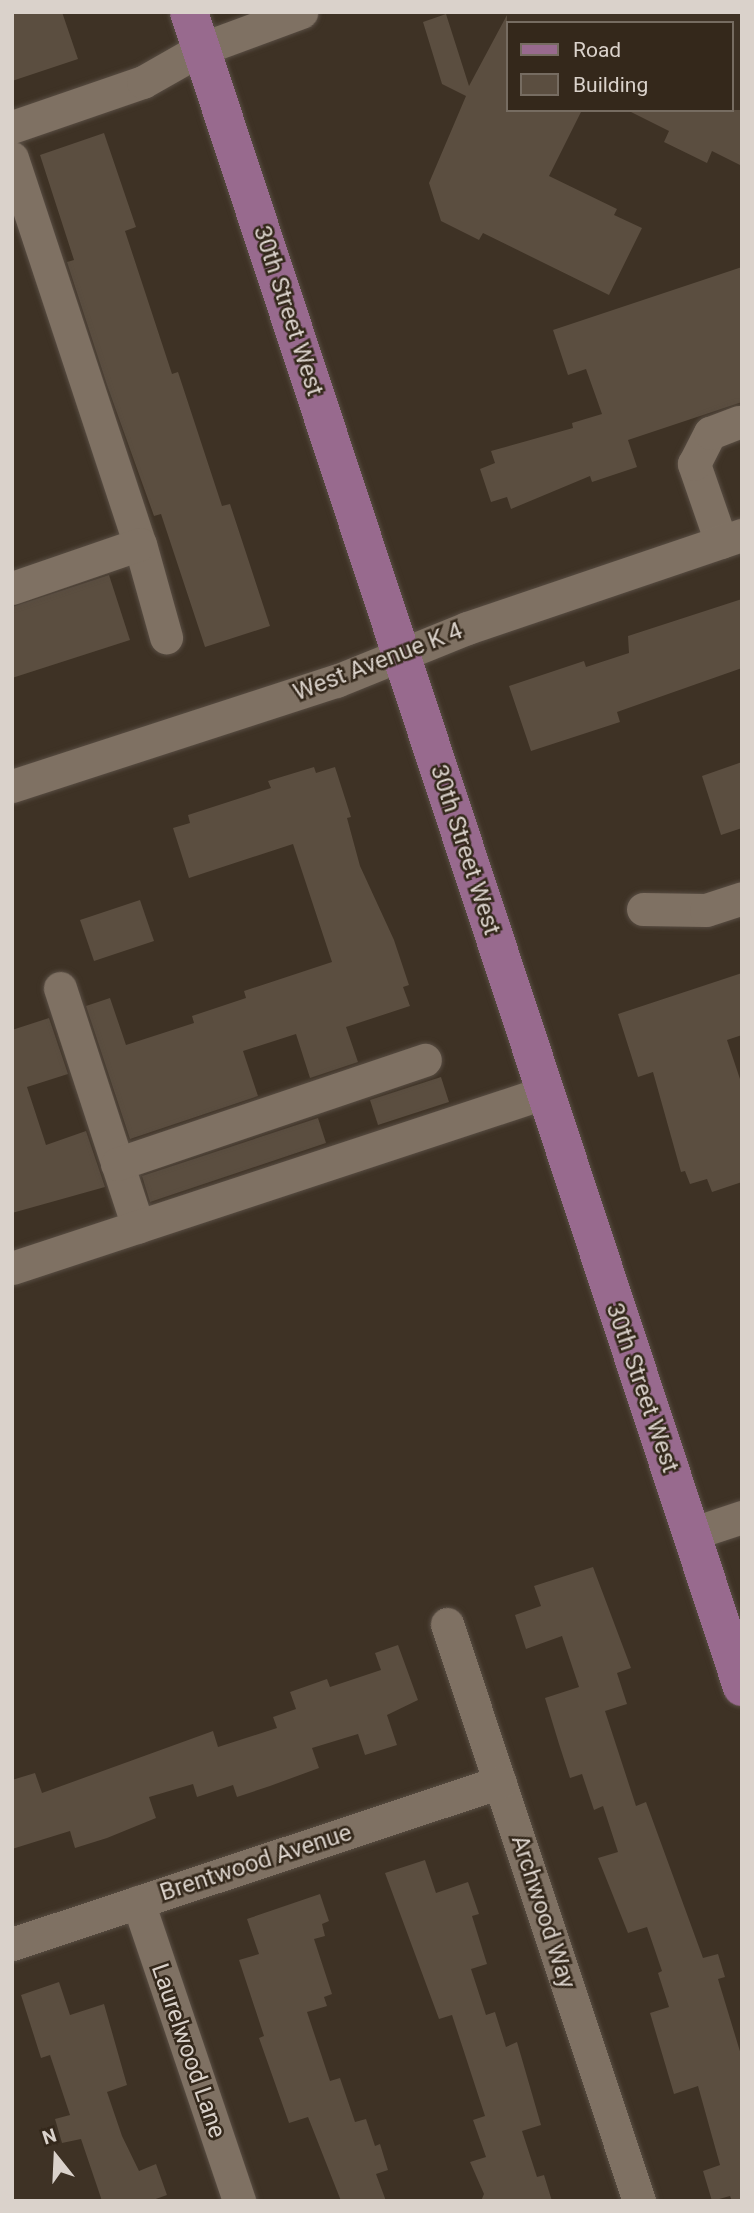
<!DOCTYPE html>
<style>
body{margin:0}
#map{position:relative;width:754px;height:2213px;overflow:hidden;background:#3e3225;font-family:Roboto,sans-serif}
div>[style]{position:absolute}
.building>*{inset:0;background:#5b4e40}
.roads{filter:drop-shadow(0 0 2px #584d43) drop-shadow(0 0 2px #584d43)}
.minor>*{height:33px;margin:-16.5px;padding:0 16.5px;transform-origin:16.5px;border-radius:16.5px;background:#7f7163}
.major>*{height:38px;margin:-19px;padding:0 19px;transform-origin:19px;border-radius:19px;background:#986a8e}
span{translate:-50% -50%;white-space:nowrap;text-align:center;line-height:1.15;-webkit-text-stroke:5px #34281b;paint-order:stroke}
.street-label{font-size:24px;color:#dad2cb}
.frame{position:absolute;inset:0;border:14px solid #dad2cb;pointer-events:none}
.legend{position:absolute;left:506px;top:21px;width:228px;height:91px;box-sizing:border-box;background:#34281b;border:2px solid #766c61;margin:0;padding:9px 12px;list-style:none;font-size:21px;color:#dad2cb}
.legend li{display:flex;align-items:center;gap:14px;height:35px}
.legend b{width:35px;border:2px solid #766c61}
.north{position:absolute;left:21px;top:2122px;width:70px;height:70px;-webkit-text-stroke:5px #34281b;paint-order:stroke;rotate:342deg;font-size:19px;font-weight:700;line-height:28px;text-align:center;color:#dad2cb}
.north::after{content:'';display:block;margin:auto;width:24px;height:32px;background:#dad2cb;clip-path:polygon(50% 0,100% 100%,50% 72%,0 100%)}
</style>
<div id="map">
<div class="building">
<i style="clip-path:polygon(12px 12px,62px 12px,78px 59px,12px 81px)"></i>
<i style="clip-path:polygon(446px 14px,469px 86px,507px 15px,507px 110px,582px 110px,549px 176px,617px 209px,614px 215px,642px 228px,609px 295px,483px 233px,479px 240px,441px 221px,429px 183px,466px 96px,442px 84px,423px 22px)"></i>
<i style="clip-path:polygon(627px 110px,742px 110px,742px 166px,712px 151px,707px 163px,664px 142px,669px 131px)"></i>
<i style="clip-path:polygon(104px 133px,136px 227px,125px 231px,172px 374px,178px 372px,222px 506px,230px 504px,270px 626px,205px 647px,161px 514px,154px 516px,107px 385px,67px 262px,74px 260px,40px 155px)"></i>
<i style="clip-path:polygon(742px 267px,742px 402px,628px 440px,637px 467px,592px 482px,590px 476px,511px 509px,507px 497px,491px 502px,480px 469px,495px 463px,491px 451px,573px 428px,572px 423px,602px 414px,586px 369px,568px 375px,553px 330px)"></i>
<i style="clip-path:polygon(109px 575px,130px 640px,12px 678px,12px 607px)"></i>
<i style="clip-path:polygon(742px 599px,742px 668px,617px 712px,620px 722px,531px 751px,509px 686px,584px 661px,586px 667px,629px 653px,628px 636px)"></i>
<i style="clip-path:polygon(742px 762px,742px 828px,721px 835px,702px 776px)"></i>
<i style="clip-path:polygon(314px 767px,316px 773px,335px 767px,351px 817px,347px 818px,360px 866px,394px 940px,409px 985px,403px 987px,410px 1006px,346px 1027px,358px 1062px,310px 1078px,296px 1034px,243px 1051px,258px 1096px,130px 1139px,86px 1006px,110px 998px,126px 1045px,194px 1023px,192px 1016px,246px 998px,244px 991px,332px 962px,293px 844px,189px 878px,173px 828px,190px 823px,188px 815px,271px 788px,268px 781px)"></i>
<i style="clip-path:polygon(140px 900px,154px 941px,94px 961px,80px 920px)"></i>
<i style="clip-path:polygon(742px 973px,742px 1035px,727px 1040px,742px 1085px,742px 1182px,712px 1192px,707px 1179px,690px 1184px,685px 1171px,681px 1172px,653px 1072px,638px 1077px,618px 1014px)"></i>
<i style="clip-path:polygon(49px 1018px,68px 1074px,27px 1087px,46px 1145px,86px 1131px,105px 1187px,12px 1213px,12px 1030px)"></i>
<i style="clip-path:polygon(441px 1077px,449px 1102px,378px 1125px,370px 1100px)"></i>
<i style="clip-path:polygon(318px 1118px,326px 1143px,150px 1202px,142px 1176px)"></i>
<i style="clip-path:polygon(593px 1567px,631px 1668px,617px 1673px,627px 1704px,605px 1711px,636px 1806px,646px 1802px,703px 1958px,718px 1954px,725px 1977px,718px 1979px,742px 2058px,742px 2201px,732px 2201px,730px 2196px,712px 2201px,703px 2171px,720px 2165px,698px 2086px,674px 2094px,650px 2013px,669px 2007px,658px 1973px,662px 1971px,647px 1927px,628px 1933px,598px 1858px,618px 1852px,603px 1806px,594px 1810px,582px 1774px,570px 1778px,559px 1744px,545px 1698px,579px 1687px,562px 1636px,526px 1649px,515px 1615px,541px 1606px,534px 1586px)"></i>
<i style="clip-path:polygon(398px 1645px,418px 1700px,387px 1715px,397px 1745px,365px 1755px,358px 1734px,312px 1748px,319px 1768px,270px 1786px,237px 1797px,233px 1785px,197px 1797px,193px 1784px,149px 1797px,156px 1818px,107px 1838px,75px 1848px,70px 1831px,12px 1849px,12px 1780px,35px 1773px,42px 1793px,213px 1731px,218px 1747px,277px 1728px,273px 1717px,296px 1709px,290px 1692px,327px 1679px,330px 1687px,381px 1670px,375px 1653px)"></i>
<i style="clip-path:polygon(425px 1860px,436px 1893px,468px 1882px,479px 1914px,472px 1916px,487px 1964px,471px 1969px,486px 2015px,495px 2012px,506px 2047px,517px 2042px,541px 2125px,522px 2131px,537px 2177px,544px 2175px,552px 2201px,481px 2201px,484px 2194px,470px 2162px,486px 2157px,473px 2120px,485px 2116px,452px 2015px,439px 2019px,385px 1873px)"></i>
<i style="clip-path:polygon(320px 1894px,329px 1921px,322px 1924px,325px 1936px,314px 1939px,332px 1994px,324px 1997px,327px 2006px,307px 2012px,330px 2081px,340px 2078px,355px 2122px,366px 2119px,375px 2146px,380px 2144px,388px 2170px,376px 2174px,386px 2201px,341px 2201px,308px 2117px,289px 2123px,259px 2038px,264px 2036px,239px 1960px,259px 1954px,247px 1919px)"></i>
<i style="clip-path:polygon(59px 1982px,70px 2015px,104px 2004px,127px 2085px,107px 2092px,122px 2136px,139px 2171px,156px 2164px,167px 2195px,150px 2201px,102px 2201px,81px 2139px,62px 2143px,55px 2119px,70px 2115px,50px 2055px,41px 2058px,21px 1995px)"></i>
</div>
<div class="roads">
<div class="minor">
<i style="left:12px;top:127px;width:139px;rotate:-19deg"></i>
<i style="left:143px;top:82px;width:67px;rotate:-29.6deg"></i>
<i style="left:201px;top:49px;width:107px;rotate:-20.3deg"></i>
<i style="left:12px;top:158px;width:407px;rotate:71.7deg"></i>
<i style="left:140px;top:544px;width:97px;rotate:74.4deg"></i>
<i style="left:721px;top:542px;width:83px;rotate:-109.1deg"></i>
<i style="left:694px;top:464px;width:35px;rotate:-63deg"></i>
<i style="left:710px;top:433px;width:31px;rotate:-21deg"></i>
<i style="left:12px;top:588px;width:135px;rotate:-19deg"></i>
<i style="left:12px;top:786px;width:341px;rotate:-18deg"></i>
<i style="left:336px;top:681px;width:141px;rotate:-22deg"></i>
<i style="left:467px;top:628px;width:290px;rotate:-18.7deg"></i>
<i style="left:643px;top:909px;width:63px;rotate:0.9deg"></i>
<i style="left:706px;top:910px;width:38px;rotate:-18deg"></i>
<i style="left:60px;top:988px;width:251px;rotate:71.9deg"></i>
<i style="left:117px;top:1164px;width:325px;rotate:-18.7deg"></i>
<i style="left:12px;top:1268px;width:559px;rotate:-18.24deg"></i>
<i style="left:691px;top:1534px;width:54px;rotate:-18.4deg"></i>
<i style="left:447px;top:1624px;width:608px;rotate:71.59deg"></i>
<i style="left:138px;top:1902px;width:316px;rotate:71.3deg"></i>
<i style="left:12px;top:1944px;width:514px;rotate:-18.36deg"></i>
</div>
<div class="major">
<i style="left:189px;top:12px;width:1764px;rotate:71.73deg"></i>
</div>
</div>
<div class="street-label">
<span style="left:288px;top:311px;rotate:72deg">30th Street West</span>
<span style="left:378px;top:662px;rotate:-21deg">West Avenue K 4</span>
<span style="left:465px;top:850px;rotate:72deg">30th Street West</span>
<span style="left:642px;top:1388px;rotate:71deg">30th Street West</span>
<span style="left:256px;top:1863px;rotate:-18deg">Brentwood Avenue</span>
<span style="left:543px;top:1912px;rotate:72deg">Archwood Way</span>
<span style="left:188px;top:2051px;rotate:71deg">Laurelwood Lane</span>
</div>
<div class="frame"></div>
<ul class="legend">
<li><b style="height:9px;background:#986a8e"></b>Road</li>
<li><b style="height:19px;background:#5b4e40"></b>Building</li>
</ul>
<div class="north">N</div>
</div>
